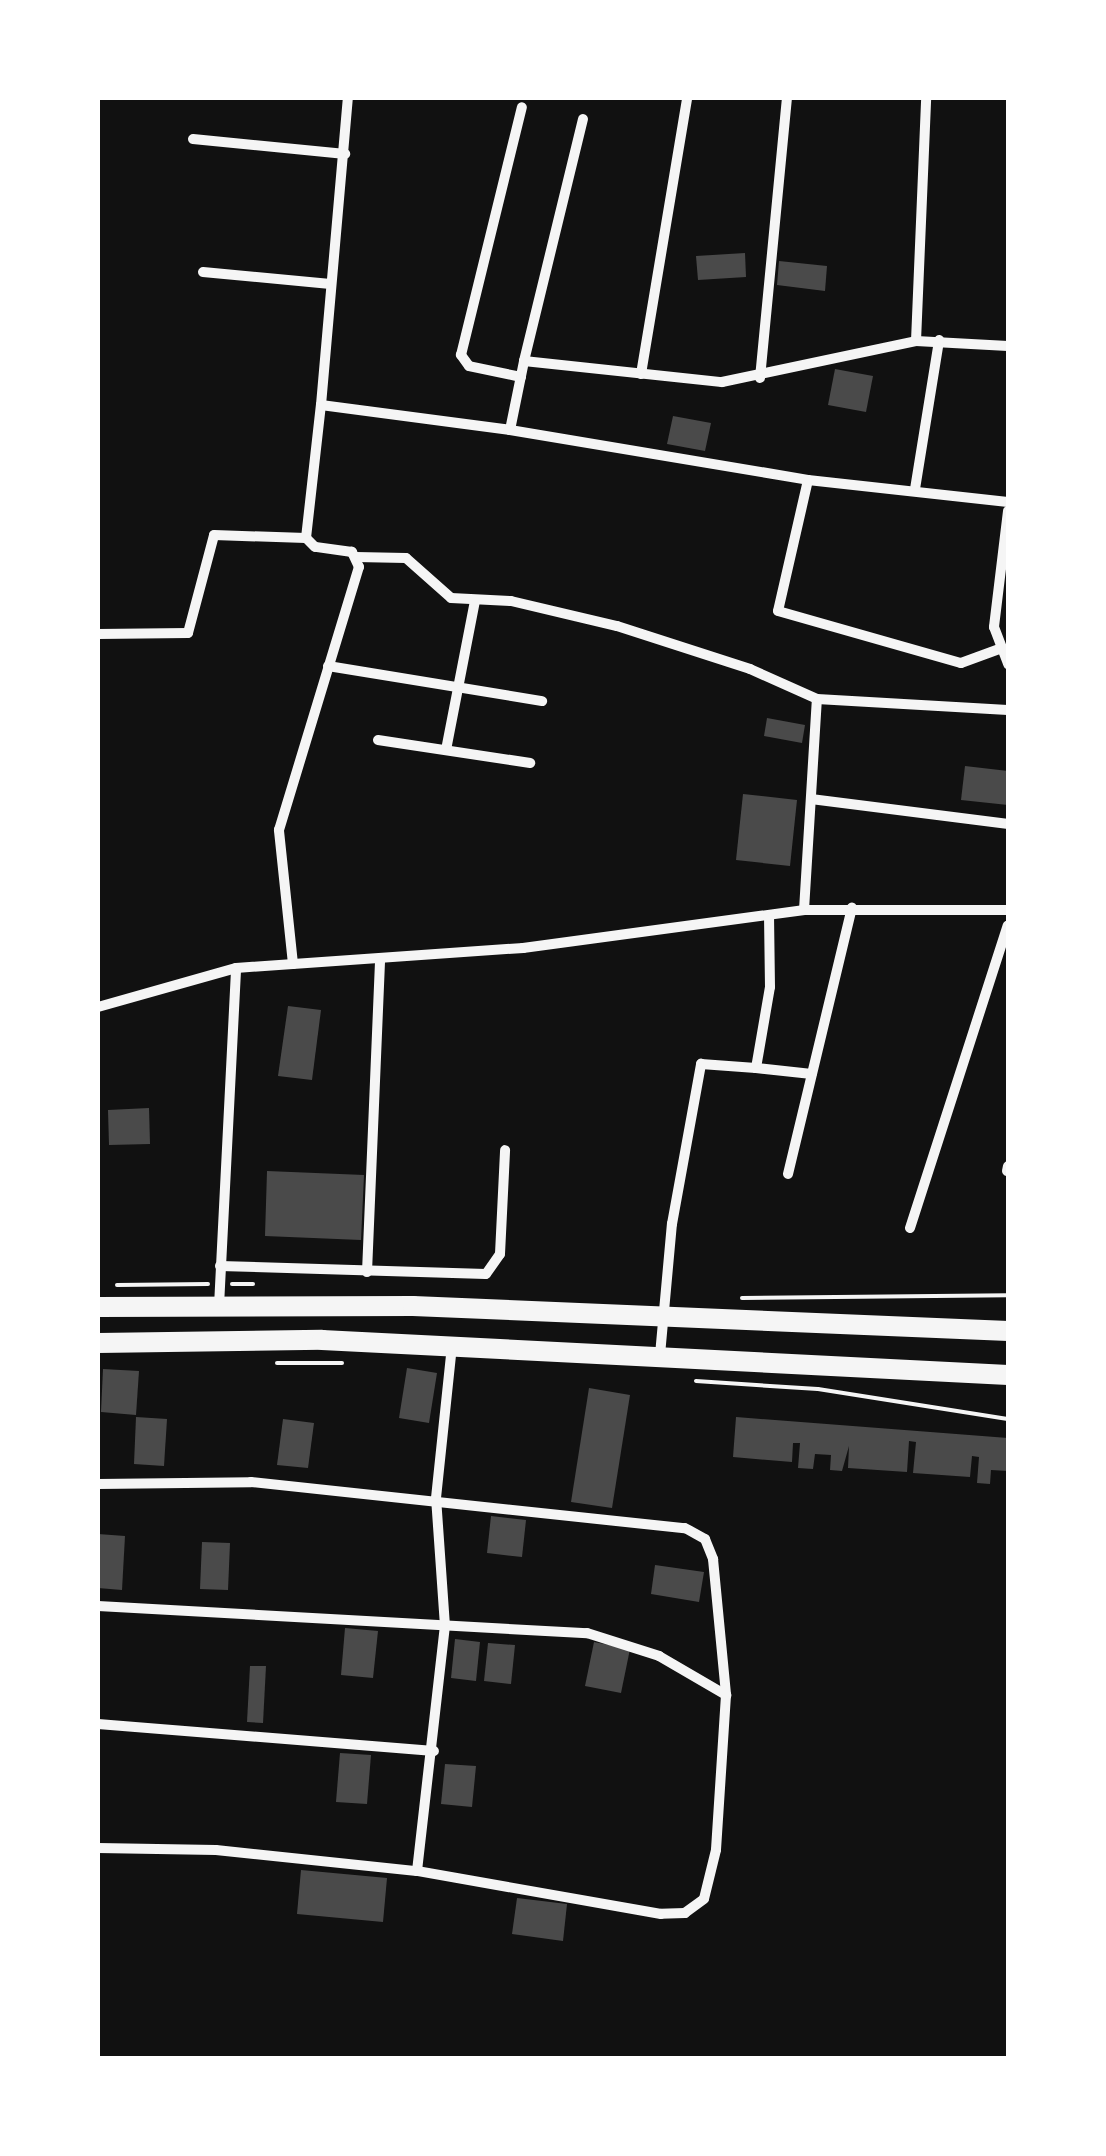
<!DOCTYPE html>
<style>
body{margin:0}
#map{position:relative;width:1106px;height:2156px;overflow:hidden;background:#111;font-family:"Noto Sans",sans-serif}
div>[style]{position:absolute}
.building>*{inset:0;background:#4a4a4a}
.path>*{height:4px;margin:-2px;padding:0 2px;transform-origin:2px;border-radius:2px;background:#f5f5f5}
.minor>*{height:10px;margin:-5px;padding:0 5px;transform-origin:5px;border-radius:5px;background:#f5f5f5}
.primary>*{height:20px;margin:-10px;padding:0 10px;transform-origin:10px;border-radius:10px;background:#f5f5f5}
span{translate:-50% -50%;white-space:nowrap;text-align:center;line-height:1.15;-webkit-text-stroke:10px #fff;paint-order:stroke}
.frame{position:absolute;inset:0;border:100px solid #fff;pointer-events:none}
</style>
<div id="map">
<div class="building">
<i style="clip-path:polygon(745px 253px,746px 277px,698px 280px,696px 256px)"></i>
<i style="clip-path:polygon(779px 261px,827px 266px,825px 291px,777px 285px)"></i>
<i style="clip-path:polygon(835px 369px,873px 376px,866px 412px,828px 405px)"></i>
<i style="clip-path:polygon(673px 416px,711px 423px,705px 451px,667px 444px)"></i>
<i style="clip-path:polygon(767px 718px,805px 725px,802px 743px,764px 736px)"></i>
<i style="clip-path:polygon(965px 766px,1008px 771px,1008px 805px,961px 800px)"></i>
<i style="clip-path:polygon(743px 794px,797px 800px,790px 866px,736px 860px)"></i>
<i style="clip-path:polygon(288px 1006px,321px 1010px,312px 1080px,278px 1076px)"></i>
<i style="clip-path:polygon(149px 1108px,150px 1144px,109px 1145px,108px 1110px)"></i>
<i style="clip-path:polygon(267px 1171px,364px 1175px,361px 1240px,265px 1236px)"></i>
<i style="clip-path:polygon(407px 1368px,437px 1373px,429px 1423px,399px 1418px)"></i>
<i style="clip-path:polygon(103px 1369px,139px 1371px,136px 1415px,101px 1412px)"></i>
<i style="clip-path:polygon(589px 1388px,630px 1395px,612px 1508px,571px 1502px)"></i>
<i style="clip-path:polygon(136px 1417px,167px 1419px,164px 1466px,134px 1464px)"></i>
<i style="clip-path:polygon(736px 1417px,1008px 1438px,1008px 1471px,991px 1470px,990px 1484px,977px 1483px,979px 1457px,972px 1456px,970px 1477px,913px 1473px,916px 1442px,909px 1441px,907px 1472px,848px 1468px,849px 1446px,842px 1471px,830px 1470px,831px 1455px,815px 1454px,813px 1469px,798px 1468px,800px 1443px,793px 1443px,792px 1462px,733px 1457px)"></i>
<i style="clip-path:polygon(283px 1419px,314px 1423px,308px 1468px,277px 1465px)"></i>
<i style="clip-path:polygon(491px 1516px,526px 1520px,522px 1557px,487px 1553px)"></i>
<i style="clip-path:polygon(98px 1534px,125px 1536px,122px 1590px,98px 1588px)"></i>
<i style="clip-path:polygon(202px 1542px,230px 1543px,228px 1590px,200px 1589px)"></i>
<i style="clip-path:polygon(655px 1565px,704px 1572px,699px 1602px,651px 1594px)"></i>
<i style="clip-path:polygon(345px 1628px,378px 1631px,373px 1678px,341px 1675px)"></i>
<i style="clip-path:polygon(455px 1639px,480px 1642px,476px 1681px,451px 1678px)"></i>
<i style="clip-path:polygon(594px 1642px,630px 1649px,621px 1693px,585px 1686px)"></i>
<i style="clip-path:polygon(488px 1643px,515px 1645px,511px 1684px,484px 1681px)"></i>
<i style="clip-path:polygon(250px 1666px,266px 1666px,263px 1723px,247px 1722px)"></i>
<i style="clip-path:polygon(340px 1753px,371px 1755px,367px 1804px,336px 1802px)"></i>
<i style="clip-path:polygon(445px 1764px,476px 1766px,472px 1807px,441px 1804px)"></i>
<i style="clip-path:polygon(301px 1870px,387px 1878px,383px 1922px,297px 1914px)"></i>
<i style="clip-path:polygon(517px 1898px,567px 1904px,563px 1941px,512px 1934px)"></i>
</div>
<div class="path">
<i style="left:232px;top:1284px;width:21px"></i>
<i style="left:117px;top:1285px;width:91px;rotate:-0.6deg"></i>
<i style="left:742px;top:1298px;width:266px;rotate:-0.6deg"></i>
<i style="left:277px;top:1363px;width:65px"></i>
<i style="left:696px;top:1381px;width:122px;rotate:3.8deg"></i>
<i style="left:818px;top:1389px;width:192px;rotate:9deg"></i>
</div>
<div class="minor">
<i style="left:193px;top:139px;width:153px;rotate:5.6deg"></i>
<i style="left:203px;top:272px;width:128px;rotate:5.4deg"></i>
<i style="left:916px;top:341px;width:243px;rotate:-87.6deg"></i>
<i style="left:524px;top:361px;width:249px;rotate:-76.3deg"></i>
<i style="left:641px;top:374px;width:280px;rotate:-80.5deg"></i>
<i style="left:521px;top:377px;width:53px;rotate:-168.1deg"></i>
<i style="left:469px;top:366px;width:14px;rotate:-126deg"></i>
<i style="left:461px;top:355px;width:255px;rotate:-76.2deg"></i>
<i style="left:760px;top:378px;width:281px;rotate:-84.5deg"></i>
<i style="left:321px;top:405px;width:308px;rotate:-85deg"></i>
<i style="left:510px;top:430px;width:302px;rotate:9.5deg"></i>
<i style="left:808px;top:480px;width:201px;rotate:6.3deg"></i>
<i style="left:808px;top:480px;width:134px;rotate:102.9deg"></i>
<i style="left:778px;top:611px;width:190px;rotate:15.9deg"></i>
<i style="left:961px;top:663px;width:40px;rotate:-20.2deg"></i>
<i style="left:915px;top:489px;width:151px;rotate:-80.8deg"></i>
<i style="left:1008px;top:511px;width:117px;rotate:96.9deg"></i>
<i style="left:994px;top:627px;width:40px;rotate:69deg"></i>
<i style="left:356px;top:557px;width:50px;rotate:1.1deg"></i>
<i style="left:406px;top:558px;width:60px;rotate:41.6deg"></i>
<i style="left:451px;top:598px;width:60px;rotate:2.9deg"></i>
<i style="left:511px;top:601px;width:109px;rotate:13.3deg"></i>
<i style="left:617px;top:626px;width:140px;rotate:17.9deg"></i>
<i style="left:750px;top:669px;width:73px;rotate:24.1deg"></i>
<i style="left:817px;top:699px;width:191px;rotate:3.3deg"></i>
<i style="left:98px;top:634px;width:90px;rotate:-0.6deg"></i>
<i style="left:188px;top:633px;width:101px;rotate:-75.1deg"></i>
<i style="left:214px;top:535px;width:92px;rotate:1.9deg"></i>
<i style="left:328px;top:666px;width:217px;rotate:9.3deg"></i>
<i style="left:378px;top:740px;width:154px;rotate:8.6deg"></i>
<i style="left:446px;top:750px;width:152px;rotate:-79deg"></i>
<i style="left:811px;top:799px;width:199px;rotate:7.2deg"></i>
<i style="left:804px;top:910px;width:211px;rotate:-86.5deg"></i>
<i style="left:293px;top:964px;width:135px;rotate:-96deg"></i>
<i style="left:279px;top:830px;width:275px;rotate:-73.1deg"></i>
<i style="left:359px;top:567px;width:17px;rotate:-115deg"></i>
<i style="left:352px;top:552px;width:37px;rotate:-172deg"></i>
<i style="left:315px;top:547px;width:13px;rotate:-135deg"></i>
<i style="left:306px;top:538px;width:134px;rotate:-83.6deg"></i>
<i style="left:321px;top:405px;width:191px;rotate:7.5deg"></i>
<i style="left:510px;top:430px;width:70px;rotate:-78.5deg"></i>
<i style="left:524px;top:361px;width:199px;rotate:6.1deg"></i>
<i style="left:722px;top:382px;width:198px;rotate:-11.9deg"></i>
<i style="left:916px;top:341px;width:92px;rotate:3.1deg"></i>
<i style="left:98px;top:1007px;width:143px;rotate:-15.8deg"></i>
<i style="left:236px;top:968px;width:288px;rotate:-4deg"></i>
<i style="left:523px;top:948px;width:284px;rotate:-7.7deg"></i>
<i style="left:804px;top:910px;width:204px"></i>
<i style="left:756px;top:1068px;width:56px;rotate:6.1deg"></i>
<i style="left:1007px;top:1171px;width:5px;rotate:-79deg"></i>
<i style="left:788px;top:1174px;width:274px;rotate:-76.5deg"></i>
<i style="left:910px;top:1228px;width:318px;rotate:-72.1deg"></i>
<i style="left:220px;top:1266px;width:266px;rotate:1.7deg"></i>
<i style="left:486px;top:1274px;width:24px;rotate:-55deg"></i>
<i style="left:500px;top:1254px;width:104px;rotate:-87.2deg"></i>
<i style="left:367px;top:1272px;width:314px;rotate:-87.6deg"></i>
<i style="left:219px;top:1306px;width:338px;rotate:-87.1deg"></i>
<i style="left:660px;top:1355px;width:132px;rotate:-84.8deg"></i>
<i style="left:672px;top:1224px;width:163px;rotate:-79.7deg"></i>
<i style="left:701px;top:1064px;width:55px;rotate:4.2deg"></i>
<i style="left:756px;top:1068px;width:82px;rotate:-80.2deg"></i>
<i style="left:770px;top:987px;width:71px;rotate:-90.8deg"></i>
<i style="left:98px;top:1484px;width:153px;rotate:-0.7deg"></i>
<i style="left:251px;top:1482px;width:436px;rotate:6.1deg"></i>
<i style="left:685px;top:1528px;width:23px;rotate:29deg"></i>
<i style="left:705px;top:1539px;width:22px;rotate:68deg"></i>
<i style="left:713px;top:1559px;width:137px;rotate:84.5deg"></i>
<i style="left:98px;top:1606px;width:490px;rotate:3.2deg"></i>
<i style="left:587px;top:1633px;width:76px;rotate:17.7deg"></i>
<i style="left:659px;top:1656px;width:78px;rotate:30.2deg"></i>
<i style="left:726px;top:1695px;width:155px;rotate:93.7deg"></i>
<i style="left:716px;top:1850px;width:50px;rotate:103.8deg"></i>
<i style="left:704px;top:1899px;width:24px;rotate:144deg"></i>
<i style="left:685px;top:1913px;width:24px;rotate:178deg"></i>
<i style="left:661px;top:1914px;width:248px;rotate:-170deg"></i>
<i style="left:98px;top:1724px;width:337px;rotate:4.6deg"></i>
<i style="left:98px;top:1848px;width:118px;rotate:1deg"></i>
<i style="left:216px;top:1850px;width:202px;rotate:6deg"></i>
<i style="left:417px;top:1871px;width:247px;rotate:-83.5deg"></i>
<i style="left:445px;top:1626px;width:128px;rotate:-94deg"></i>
<i style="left:436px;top:1498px;width:153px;rotate:-84deg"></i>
</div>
<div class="primary">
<i style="left:98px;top:1307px;width:315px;rotate:-0.2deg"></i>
<i style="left:413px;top:1306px;width:596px;rotate:2.41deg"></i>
<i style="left:98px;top:1343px;width:224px;rotate:-0.8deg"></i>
<i style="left:322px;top:1340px;width:687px;rotate:2.92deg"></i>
</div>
<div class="frame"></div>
</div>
